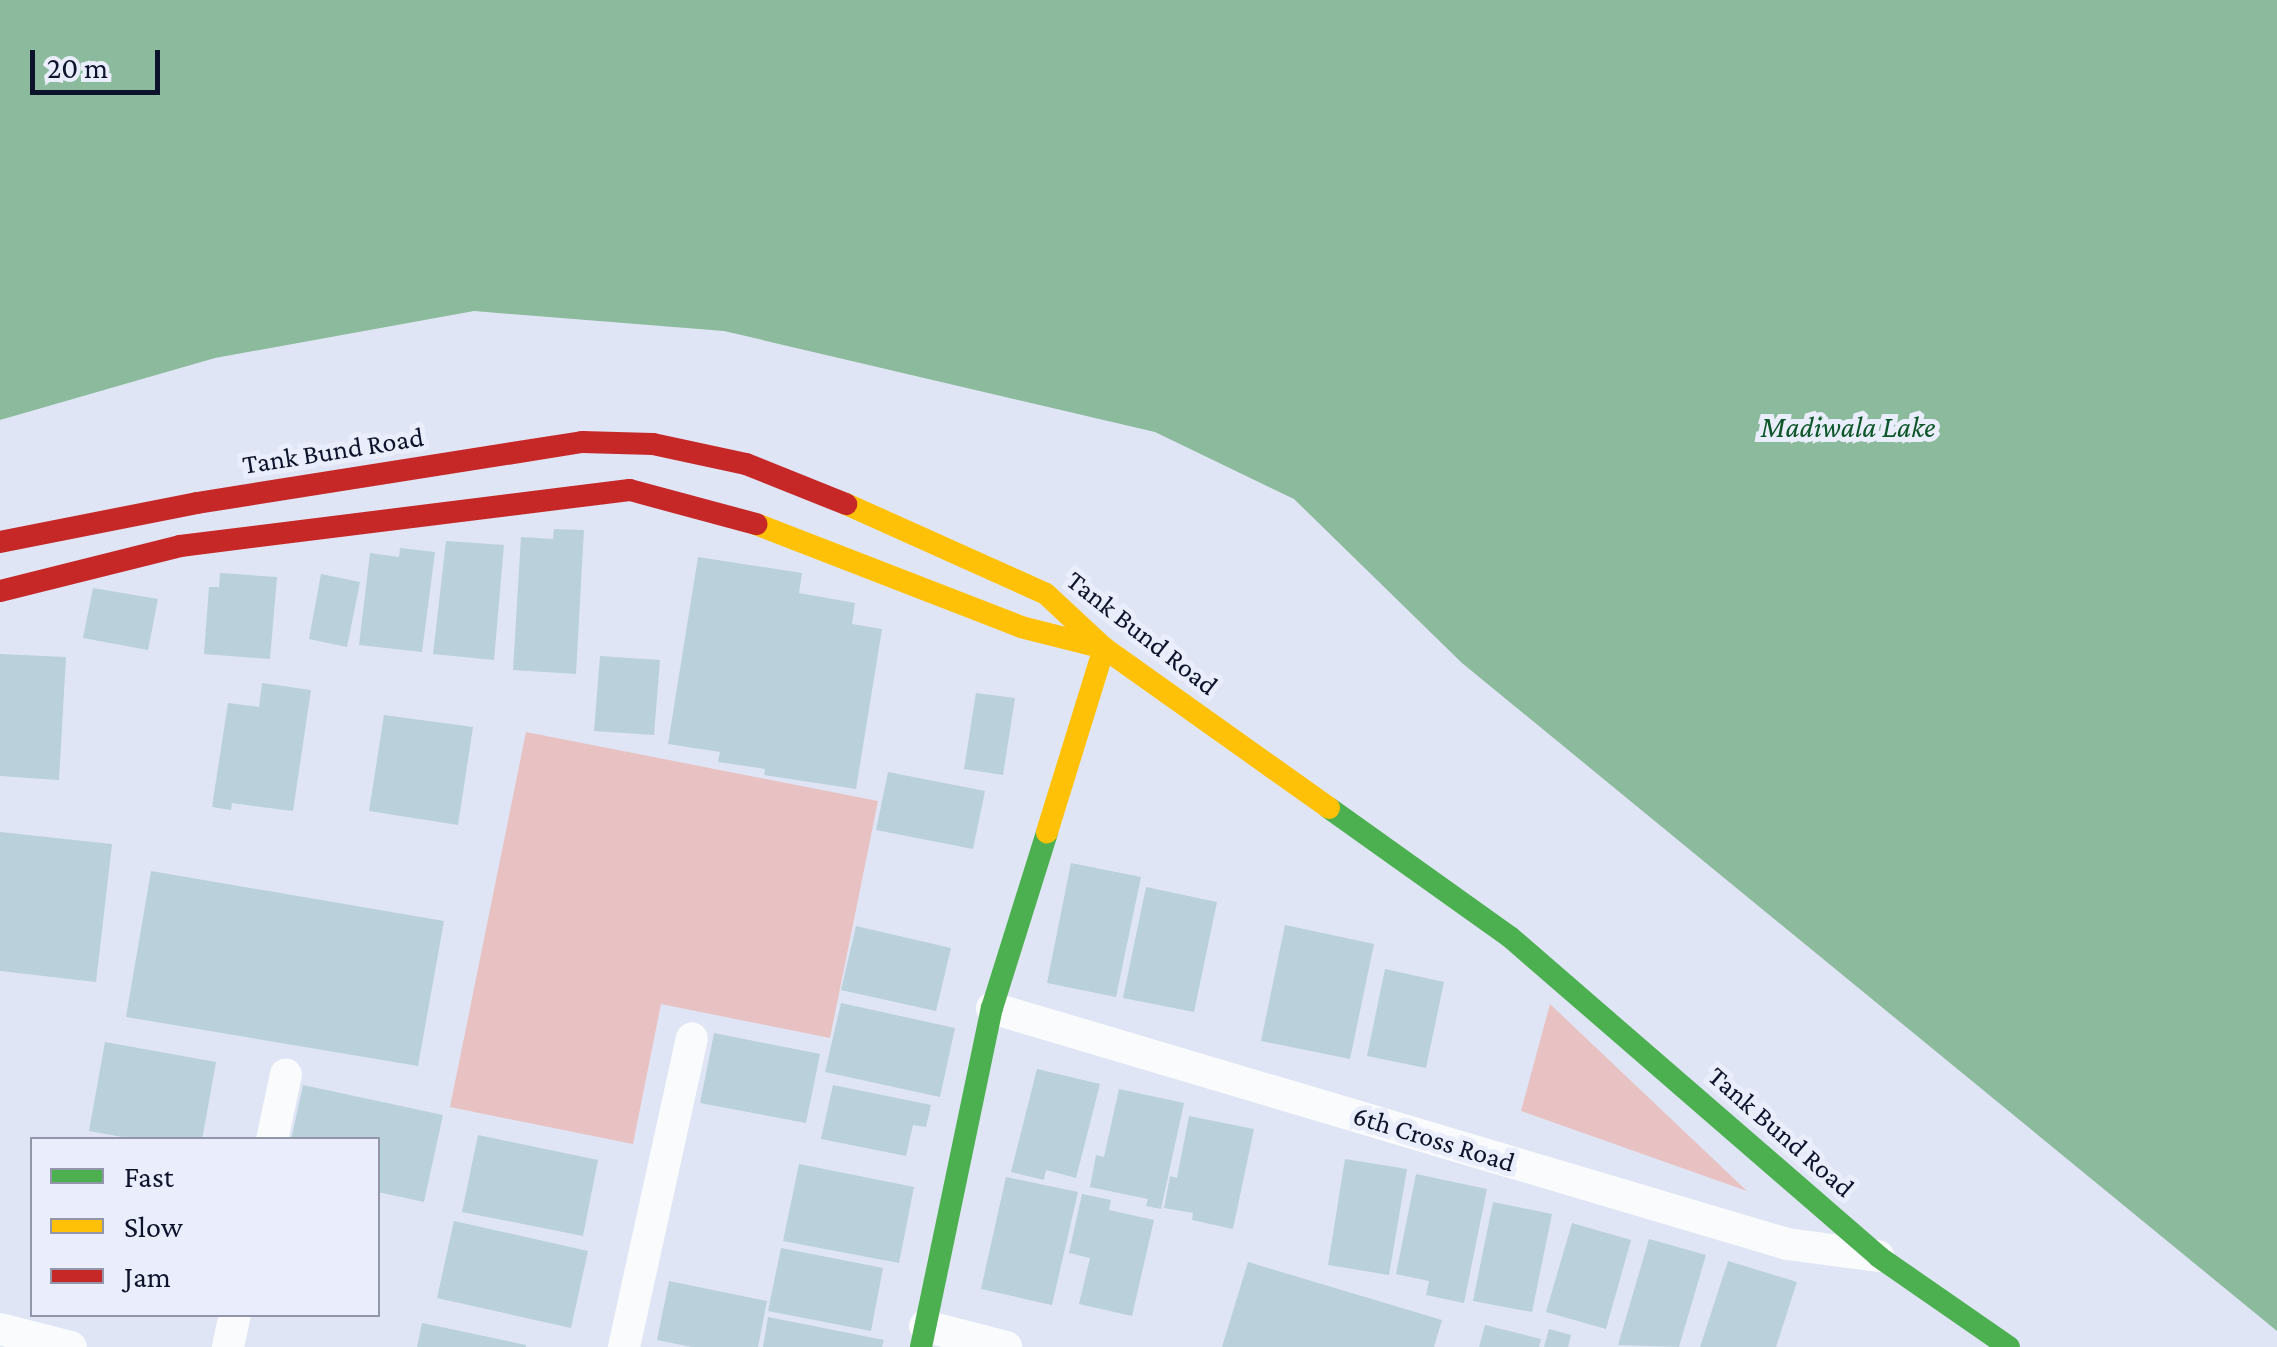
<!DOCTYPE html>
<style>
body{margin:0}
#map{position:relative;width:2277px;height:1347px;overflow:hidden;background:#dfe5f4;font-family:"Crimson Pro",serif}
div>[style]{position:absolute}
.green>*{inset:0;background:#e8c2c2}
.water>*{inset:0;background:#8cba9c}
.building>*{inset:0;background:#bad0db}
.street>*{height:32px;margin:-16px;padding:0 16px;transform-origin:16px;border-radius:16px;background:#fafbfd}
.fast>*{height:22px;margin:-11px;padding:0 11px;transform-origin:11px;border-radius:11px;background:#4caf50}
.slow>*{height:22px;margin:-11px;padding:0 11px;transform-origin:11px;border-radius:11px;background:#ffc107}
.jam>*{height:22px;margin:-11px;padding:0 11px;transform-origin:11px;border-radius:11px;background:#c62828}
span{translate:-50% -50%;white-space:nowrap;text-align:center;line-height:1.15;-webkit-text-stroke:10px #eaeefc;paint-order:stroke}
.street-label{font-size:28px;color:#0d132b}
.water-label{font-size:30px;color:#0d5628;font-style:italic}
.legend{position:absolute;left:30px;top:1137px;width:350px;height:180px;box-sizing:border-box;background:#eaeefc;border:2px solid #9296a8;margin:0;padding:12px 18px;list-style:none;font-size:30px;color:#0d132b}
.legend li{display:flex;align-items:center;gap:20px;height:50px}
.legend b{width:50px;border:2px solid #9296a8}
.scale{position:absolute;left:30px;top:50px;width:130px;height:45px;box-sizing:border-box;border:5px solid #0d132b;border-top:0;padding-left:12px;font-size:30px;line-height:35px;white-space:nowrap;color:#0d132b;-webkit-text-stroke:8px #eaeefc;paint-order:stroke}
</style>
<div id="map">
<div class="green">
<i style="clip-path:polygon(526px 732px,878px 801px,830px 1038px,661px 1004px,633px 1144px,450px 1107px)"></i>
<i style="clip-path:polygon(1550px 1004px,1747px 1191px,1521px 1111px)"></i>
</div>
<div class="water">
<i style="clip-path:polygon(0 0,2277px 0,2277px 1331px,1462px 663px,1294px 499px,1155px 432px,724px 331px,474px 311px,215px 358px,0 420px)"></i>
</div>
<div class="building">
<i style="clip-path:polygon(554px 529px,584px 530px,576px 674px,513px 670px,521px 537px,553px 539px)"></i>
<i style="clip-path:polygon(446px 541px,504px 545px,494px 660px,433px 654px)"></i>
<i style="clip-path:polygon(400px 548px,435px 552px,422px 652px,359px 645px,370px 553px,399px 557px)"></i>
<i style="clip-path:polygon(698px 557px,802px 573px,799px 593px,855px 603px,852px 624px,882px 629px,856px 789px,764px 775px,765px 769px,718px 762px,720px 752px,668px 744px)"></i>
<i style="clip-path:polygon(220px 573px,277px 577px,270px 659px,204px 654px,209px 587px,219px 587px)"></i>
<i style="clip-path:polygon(321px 574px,360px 582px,347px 647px,309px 639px)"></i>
<i style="clip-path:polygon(93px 588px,158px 599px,148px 650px,83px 638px)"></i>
<i style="clip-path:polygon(0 654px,66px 657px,59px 780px,0 776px)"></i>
<i style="clip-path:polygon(600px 656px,660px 660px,654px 735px,594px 731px)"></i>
<i style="clip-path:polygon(262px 683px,311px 690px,293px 811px,232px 803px,231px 810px,212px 807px,228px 703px,259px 707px)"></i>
<i style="clip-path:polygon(976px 693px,1015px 698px,1003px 775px,964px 769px)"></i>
<i style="clip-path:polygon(384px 715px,473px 727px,458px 825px,369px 811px)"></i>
<i style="clip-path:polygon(888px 772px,985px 791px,973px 849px,876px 830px)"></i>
<i style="clip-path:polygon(0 832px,112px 844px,96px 982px,0 971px)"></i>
<i style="clip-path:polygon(1071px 863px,1141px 877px,1116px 997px,1047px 983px)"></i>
<i style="clip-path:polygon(151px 871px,444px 921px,418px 1066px,126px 1017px)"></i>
<i style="clip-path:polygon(1146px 887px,1217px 902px,1194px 1012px,1123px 998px)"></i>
<i style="clip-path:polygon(1285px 925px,1374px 944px,1350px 1059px,1261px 1041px)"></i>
<i style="clip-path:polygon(856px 926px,951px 948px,936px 1011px,841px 990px)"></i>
<i style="clip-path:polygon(1385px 969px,1444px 982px,1426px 1068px,1367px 1056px)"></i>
<i style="clip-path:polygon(841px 1003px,955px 1028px,940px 1097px,825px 1072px)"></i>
<i style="clip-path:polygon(714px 1033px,820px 1054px,806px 1123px,700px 1103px)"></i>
<i style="clip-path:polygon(105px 1042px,216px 1062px,202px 1140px,139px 1140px,89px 1131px)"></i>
<i style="clip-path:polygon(1037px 1069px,1100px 1084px,1076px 1178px,1046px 1170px,1044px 1180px,1011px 1172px)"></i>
<i style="clip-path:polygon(303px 1085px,443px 1115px,424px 1202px,378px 1192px,378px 1140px,291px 1140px)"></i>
<i style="clip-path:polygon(833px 1085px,931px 1105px,926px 1127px,913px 1125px,906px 1156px,821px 1139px)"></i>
<i style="clip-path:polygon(1119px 1089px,1184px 1103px,1161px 1209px,1146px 1206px,1148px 1199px,1090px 1187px,1096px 1155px,1104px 1157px)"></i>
<i style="clip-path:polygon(1189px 1116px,1254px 1129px,1233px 1229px,1192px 1220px,1193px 1213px,1164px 1208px,1170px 1176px,1177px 1178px)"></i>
<i style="clip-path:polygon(478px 1135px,598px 1160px,583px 1236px,462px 1212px)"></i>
<i style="clip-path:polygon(1345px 1159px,1407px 1169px,1389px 1275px,1328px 1265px)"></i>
<i style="clip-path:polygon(799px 1164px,914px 1187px,899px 1263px,783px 1241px)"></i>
<i style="clip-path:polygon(1416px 1174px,1487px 1189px,1464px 1303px,1426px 1295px,1429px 1281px,1396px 1274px)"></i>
<i style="clip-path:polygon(1006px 1177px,1078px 1192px,1052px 1305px,981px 1289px)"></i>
<i style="clip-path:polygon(1082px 1194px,1111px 1200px,1109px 1210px,1154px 1220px,1132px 1316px,1079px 1304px,1090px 1258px,1069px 1253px)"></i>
<i style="clip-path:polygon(1493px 1202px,1552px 1214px,1532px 1312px,1473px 1301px)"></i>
<i style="clip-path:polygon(454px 1221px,588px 1251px,571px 1328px,437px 1298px)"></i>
<i style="clip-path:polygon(1572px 1223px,1631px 1240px,1606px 1329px,1546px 1312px)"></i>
<i style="clip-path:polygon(1649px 1239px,1706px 1255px,1679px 1347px,1618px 1345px)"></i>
<i style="clip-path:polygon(781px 1248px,883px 1268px,871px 1331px,768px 1311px)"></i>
<i style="clip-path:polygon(1728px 1261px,1797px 1282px,1776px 1347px,1700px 1347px)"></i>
<i style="clip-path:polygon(1248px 1262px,1442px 1320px,1434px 1347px,1222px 1347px)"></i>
<i style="clip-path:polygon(669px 1281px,767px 1301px,758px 1347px,692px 1347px,657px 1340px)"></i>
<i style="clip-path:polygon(768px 1317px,884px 1340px,882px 1347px,763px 1347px)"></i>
<i style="clip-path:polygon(422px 1323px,526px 1345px,526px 1347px,417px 1347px)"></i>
<i style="clip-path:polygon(1485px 1325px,1541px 1339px,1539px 1347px,1479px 1347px)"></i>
<i style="clip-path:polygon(1549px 1329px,1571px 1335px,1568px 1347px,1544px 1347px)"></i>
</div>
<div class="street">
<i style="left:992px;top:1008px;width:829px;rotate:16.53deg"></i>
<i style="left:1787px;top:1244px;width:92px;rotate:7.5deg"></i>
<i style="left:272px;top:1140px;width:67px;rotate:-78deg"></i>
<i style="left:925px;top:1326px;width:84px;rotate:14.5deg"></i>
<i style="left:0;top:1329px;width:73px;rotate:14.2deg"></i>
<i style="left:228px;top:1347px;width:34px;rotate:-78deg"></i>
<i style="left:624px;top:1347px;width:316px;rotate:-77.6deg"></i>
</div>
<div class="fast">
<i style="left:1329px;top:808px;width:222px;rotate:35.5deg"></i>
<i style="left:1510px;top:937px;width:488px;rotate:40.9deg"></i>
<i style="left:1879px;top:1257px;width:158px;rotate:34.7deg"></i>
<i style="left:921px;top:1347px;width:346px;rotate:-78.2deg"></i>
<i style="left:992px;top:1008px;width:184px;rotate:-72.6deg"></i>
</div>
<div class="slow">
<i style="left:846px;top:504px;width:219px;rotate:24.2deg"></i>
<i style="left:1046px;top:594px;width:79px;rotate:43deg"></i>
<i style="left:1104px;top:648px;width:276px;rotate:35.4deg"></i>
<i style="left:756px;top:524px;width:284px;rotate:21.2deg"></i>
<i style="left:1021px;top:627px;width:86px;rotate:14.2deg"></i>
<i style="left:1104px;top:648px;width:193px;rotate:107.2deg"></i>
</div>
<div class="jam">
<i style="left:0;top:542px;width:201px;rotate:-11.2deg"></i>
<i style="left:197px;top:503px;width:390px;rotate:-9deg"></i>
<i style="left:582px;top:442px;width:71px;rotate:1.6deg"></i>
<i style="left:653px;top:444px;width:95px;rotate:12.1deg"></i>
<i style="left:746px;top:464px;width:108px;rotate:21.8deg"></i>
<i style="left:0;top:591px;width:186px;rotate:-14deg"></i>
<i style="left:180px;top:546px;width:453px;rotate:-7.1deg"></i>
<i style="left:630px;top:490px;width:131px;rotate:15.1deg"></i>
</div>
<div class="street-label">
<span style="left:333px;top:451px;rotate:-9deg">Tank Bund Road</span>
<span style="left:1142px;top:633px;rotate:38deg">Tank Bund Road</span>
<span style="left:1781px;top:1132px;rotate:41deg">Tank Bund Road</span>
<span style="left:1434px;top:1139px;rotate:17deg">6th Cross Road</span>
</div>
<div class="water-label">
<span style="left:1848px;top:427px">Madiwala Lake</span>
</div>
<ul class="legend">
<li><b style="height:12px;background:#4caf50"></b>Fast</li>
<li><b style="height:12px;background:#ffc107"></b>Slow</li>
<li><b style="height:12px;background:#c62828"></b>Jam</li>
</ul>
<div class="scale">20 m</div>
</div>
